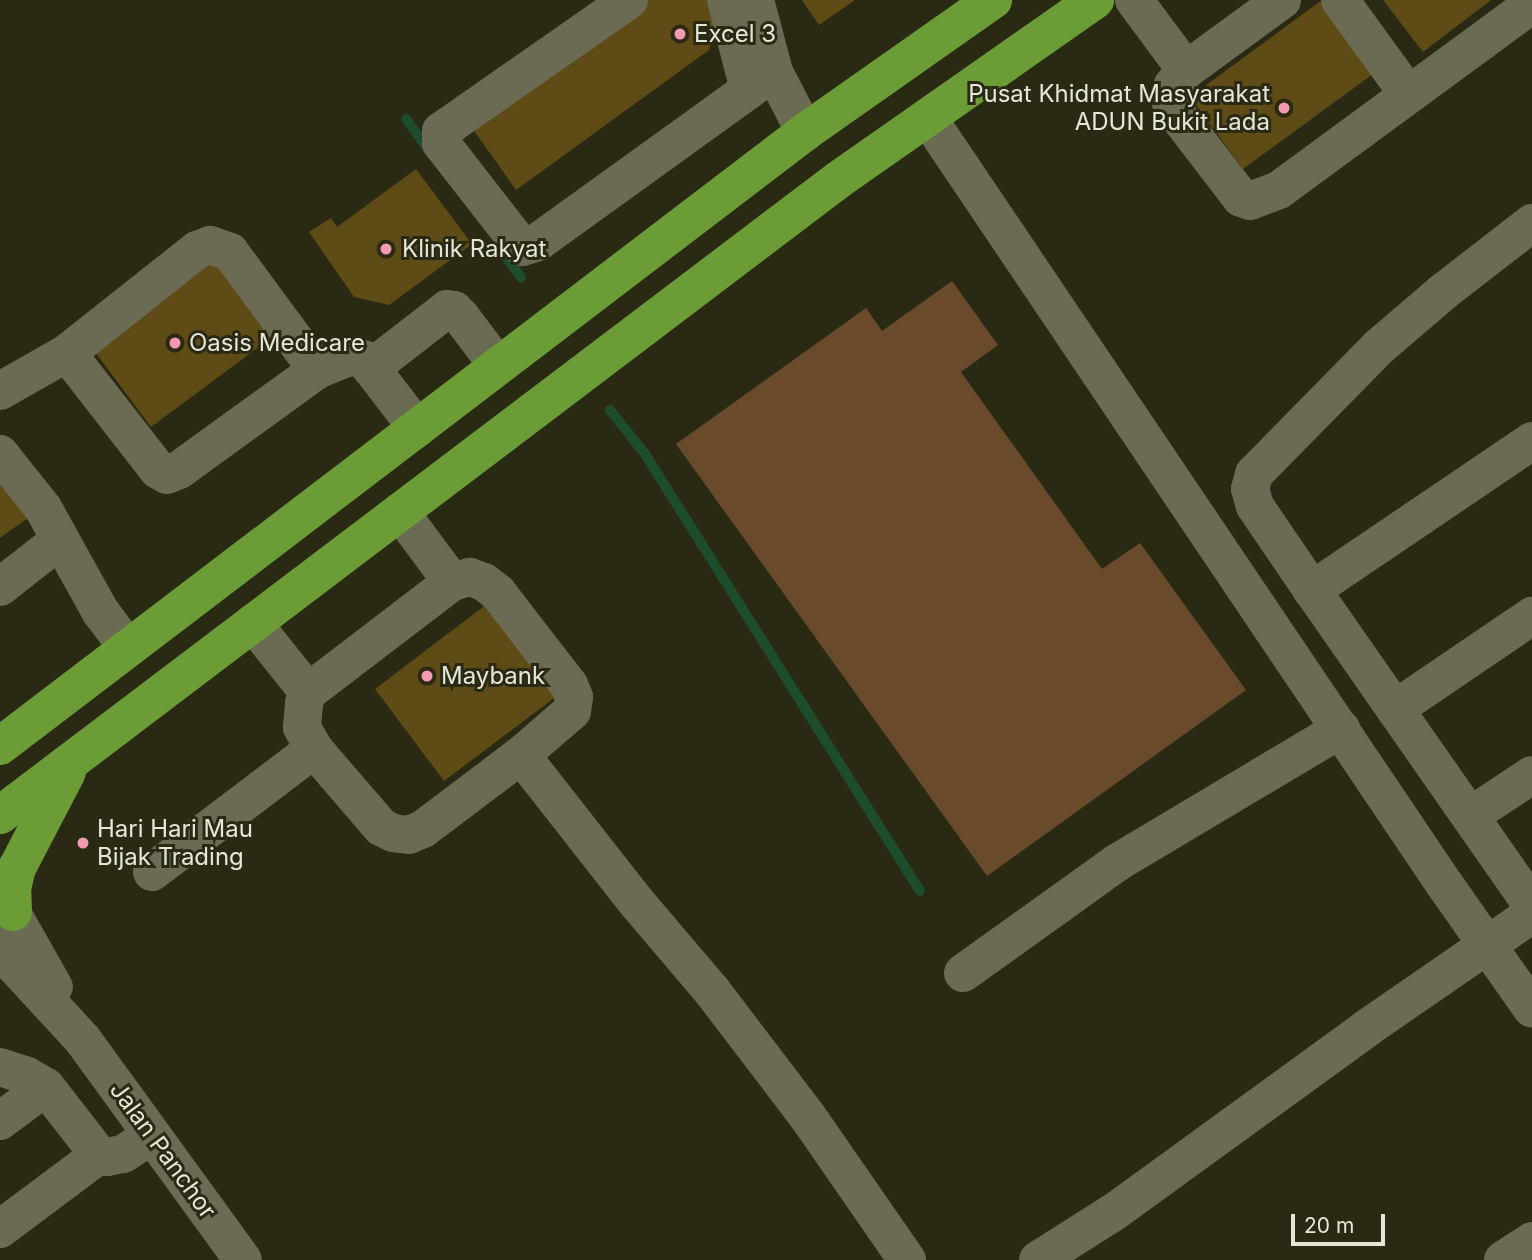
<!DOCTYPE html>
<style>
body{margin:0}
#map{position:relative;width:1532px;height:1260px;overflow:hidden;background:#2a2a14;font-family:Inter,sans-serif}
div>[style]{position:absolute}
.green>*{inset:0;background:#694b2b}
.stream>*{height:10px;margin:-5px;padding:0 5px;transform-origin:5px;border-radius:5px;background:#1e4d2e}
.building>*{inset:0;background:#5e4b15}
.minor>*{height:38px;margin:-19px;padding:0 19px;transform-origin:19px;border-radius:19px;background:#6a6b52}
.highway>*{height:38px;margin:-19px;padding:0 19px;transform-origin:19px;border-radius:19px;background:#6c9c36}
.dots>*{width:19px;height:19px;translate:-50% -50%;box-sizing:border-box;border:4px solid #2a2a14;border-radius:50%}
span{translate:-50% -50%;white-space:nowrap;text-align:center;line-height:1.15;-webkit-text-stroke:6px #2a2a14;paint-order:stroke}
.poi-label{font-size:24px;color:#e5e6d8}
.left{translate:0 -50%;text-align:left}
.right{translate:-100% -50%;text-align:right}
.street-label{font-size:24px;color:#e5e6d8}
.scale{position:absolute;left:1291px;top:1214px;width:94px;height:32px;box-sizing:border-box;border:4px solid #e5e6d8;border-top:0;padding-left:9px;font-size:21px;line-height:24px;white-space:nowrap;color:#e5e6d8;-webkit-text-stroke:5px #2a2a14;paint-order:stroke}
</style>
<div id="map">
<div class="green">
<i style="clip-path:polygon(952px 281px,998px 345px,961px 372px,1102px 569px,1140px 543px,1246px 690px,987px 876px,676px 444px,866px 308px,882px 331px)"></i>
</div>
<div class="stream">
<i style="left:406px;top:119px;width:37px;rotate:54deg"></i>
<i style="left:501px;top:250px;width:34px;rotate:54deg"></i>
<i style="left:610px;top:410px;width:56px;rotate:51.5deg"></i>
<i style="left:645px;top:454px;width:516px;rotate:57.82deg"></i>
</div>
<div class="building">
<i style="clip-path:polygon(642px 0,712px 0,717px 19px,709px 50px,516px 190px,470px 125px)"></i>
<i style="clip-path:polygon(802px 0,855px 0,819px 25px)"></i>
<i style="clip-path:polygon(1322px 0,1380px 69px,1243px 169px,1190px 97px)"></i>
<i style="clip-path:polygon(1383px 0,1491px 0,1423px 52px)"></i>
<i style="clip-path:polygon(416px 169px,472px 244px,389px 305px,354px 297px,309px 232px,331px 218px,337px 227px)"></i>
<i style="clip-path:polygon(212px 250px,275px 335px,151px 427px,87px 341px)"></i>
<i style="clip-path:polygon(0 472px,32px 515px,0 538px)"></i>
<i style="clip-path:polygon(487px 604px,557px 696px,444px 781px,375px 689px)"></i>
</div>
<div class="minor">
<i style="left:629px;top:0;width:229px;rotate:145.1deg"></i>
<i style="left:441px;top:131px;width:12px;rotate:90deg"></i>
<i style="left:441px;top:143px;width:132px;rotate:52.1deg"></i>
<i style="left:522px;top:247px;width:17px;rotate:-17deg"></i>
<i style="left:538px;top:242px;width:291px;rotate:-35.8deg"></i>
<i style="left:726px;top:0;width:93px;rotate:75.7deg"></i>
<i style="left:755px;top:0;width:74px;rotate:75.2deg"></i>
<i style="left:774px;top:72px;width:68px;rotate:62.7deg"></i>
<i style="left:1134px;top:0;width:87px;rotate:53.4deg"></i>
<i style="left:1282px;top:0;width:119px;rotate:143.9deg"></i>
<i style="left:1186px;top:70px;width:20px;rotate:131deg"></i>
<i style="left:1173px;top:85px;width:13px;rotate:103deg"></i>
<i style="left:1170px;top:98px;width:10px;rotate:79deg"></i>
<i style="left:1172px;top:108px;width:113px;rotate:52.5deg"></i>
<i style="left:1241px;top:198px;width:9px;rotate:18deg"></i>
<i style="left:1250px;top:201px;width:31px;rotate:-21deg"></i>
<i style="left:1279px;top:190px;width:314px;rotate:-36.3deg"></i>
<i style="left:1340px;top:0;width:116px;rotate:54.1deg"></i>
<i style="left:928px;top:118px;width:925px;rotate:56.02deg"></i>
<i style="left:1445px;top:885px;width:151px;rotate:54.9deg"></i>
<i style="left:67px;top:353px;width:148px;rotate:52.1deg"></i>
<i style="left:158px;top:470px;width:10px;rotate:29deg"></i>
<i style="left:167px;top:475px;width:13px;rotate:-23deg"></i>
<i style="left:179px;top:470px;width:170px;rotate:-35.9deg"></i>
<i style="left:317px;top:370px;width:35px;rotate:-22deg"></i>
<i style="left:349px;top:357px;width:14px;rotate:8deg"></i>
<i style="left:363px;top:359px;width:12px;rotate:48deg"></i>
<i style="left:371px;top:368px;width:76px;rotate:52.5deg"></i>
<i style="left:371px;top:368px;width:96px;rotate:-37.8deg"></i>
<i style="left:447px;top:309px;width:7px;rotate:8deg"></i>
<i style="left:454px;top:310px;width:10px;rotate:45deg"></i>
<i style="left:461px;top:317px;width:61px;rotate:52.9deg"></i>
<i style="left:0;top:391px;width:77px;rotate:-29.6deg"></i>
<i style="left:67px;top:353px;width:166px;rotate:-38.4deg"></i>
<i style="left:197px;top:250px;width:14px;rotate:-21deg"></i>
<i style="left:210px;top:245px;width:21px;rotate:19deg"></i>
<i style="left:230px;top:252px;width:147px;rotate:53.6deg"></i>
<i style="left:1532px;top:441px;width:266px;rotate:145.9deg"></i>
<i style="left:1312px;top:590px;width:384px;rotate:55.1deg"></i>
<i style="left:0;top:454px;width:69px;rotate:51.5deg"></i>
<i style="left:43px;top:508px;width:118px;rotate:61deg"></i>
<i style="left:100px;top:611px;width:46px;rotate:52.9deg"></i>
<i style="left:400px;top:512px;width:87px;rotate:53.4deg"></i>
<i style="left:470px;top:577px;width:15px;rotate:20deg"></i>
<i style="left:484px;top:582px;width:18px;rotate:38deg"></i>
<i style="left:498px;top:593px;width:116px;rotate:52.3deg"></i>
<i style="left:569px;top:685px;width:13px;rotate:67deg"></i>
<i style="left:574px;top:697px;width:14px;rotate:98deg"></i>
<i style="left:572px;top:711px;width:67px;rotate:139.2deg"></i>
<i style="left:521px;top:755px;width:123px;rotate:142.9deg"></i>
<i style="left:423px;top:829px;width:15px;rotate:157deg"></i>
<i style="left:409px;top:835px;width:16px;rotate:-173deg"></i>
<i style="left:393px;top:833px;width:13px;rotate:-153deg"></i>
<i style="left:381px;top:827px;width:103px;rotate:-130.7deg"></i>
<i style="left:314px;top:749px;width:25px;rotate:-119deg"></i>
<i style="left:302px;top:727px;width:24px;rotate:-85deg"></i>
<i style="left:304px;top:703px;width:12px;rotate:-70deg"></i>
<i style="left:308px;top:692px;width:181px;rotate:-37.4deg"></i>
<i style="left:452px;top:582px;width:19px;rotate:-16deg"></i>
<i style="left:0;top:587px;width:76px;rotate:-38.1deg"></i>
<i style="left:1312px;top:590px;width:102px;rotate:-124.2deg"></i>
<i style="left:1255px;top:506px;width:18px;rotate:-106deg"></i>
<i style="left:1250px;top:489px;width:16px;rotate:-75deg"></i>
<i style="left:1254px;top:474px;width:180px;rotate:-45.5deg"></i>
<i style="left:1380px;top:346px;width:83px;rotate:-40.6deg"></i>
<i style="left:1443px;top:292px;width:113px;rotate:-37.8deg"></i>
<i style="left:253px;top:623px;width:88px;rotate:51.4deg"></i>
<i style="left:1395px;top:709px;width:166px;rotate:-34.2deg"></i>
<i style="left:521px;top:755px;width:189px;rotate:51.9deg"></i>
<i style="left:638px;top:904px;width:114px;rotate:49.6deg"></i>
<i style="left:712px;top:991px;width:158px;rotate:52.7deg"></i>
<i style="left:808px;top:1117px;width:174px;rotate:55.3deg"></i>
<i style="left:1470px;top:816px;width:74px;rotate:-33.5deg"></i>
<i style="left:152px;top:872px;width:203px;rotate:-37.2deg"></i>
<i style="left:0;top:892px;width:109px;rotate:60.4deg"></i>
<i style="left:0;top:950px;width:122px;rotate:47.3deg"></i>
<i style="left:83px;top:1040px;width:272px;rotate:54deg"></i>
<i style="left:963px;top:973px;width:191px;rotate:-35.6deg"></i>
<i style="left:1118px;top:862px;width:260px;rotate:-30.8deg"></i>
<i style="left:0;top:1067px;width:28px;rotate:18deg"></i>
<i style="left:27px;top:1076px;width:22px;rotate:30deg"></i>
<i style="left:46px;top:1087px;width:86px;rotate:52.1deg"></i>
<i style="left:99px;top:1155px;width:8px;rotate:14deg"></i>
<i style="left:107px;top:1157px;width:16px;rotate:-11deg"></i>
<i style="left:123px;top:1154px;width:33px;rotate:-33deg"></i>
<i style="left:0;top:1121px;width:57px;rotate:-36.5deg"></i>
<i style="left:0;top:1229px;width:124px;rotate:-36.8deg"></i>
<i style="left:1038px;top:1260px;width:90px;rotate:-32.3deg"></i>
<i style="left:1114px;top:1212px;width:313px;rotate:-36deg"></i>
<i style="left:1367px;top:1028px;width:201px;rotate:-34.6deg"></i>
<i style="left:1503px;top:1260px;width:35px;rotate:-33deg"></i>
</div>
<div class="highway">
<i style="left:0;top:746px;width:1012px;rotate:-37.33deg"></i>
<i style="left:805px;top:132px;width:230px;rotate:-35.1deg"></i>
<i style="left:0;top:815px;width:1051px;rotate:-37.15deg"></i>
<i style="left:838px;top:180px;width:314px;rotate:-35deg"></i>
<i style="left:13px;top:912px;width:23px;rotate:-92deg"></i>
<i style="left:12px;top:889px;width:22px;rotate:-77deg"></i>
<i style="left:17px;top:868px;width:108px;rotate:-62.5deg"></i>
</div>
<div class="dots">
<i style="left:680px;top:34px;background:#f19ab2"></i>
<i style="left:1284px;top:108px;background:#f19ab2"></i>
<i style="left:386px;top:249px;background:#f19ab2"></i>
<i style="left:175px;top:343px;background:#f19ab2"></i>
<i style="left:427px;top:676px;background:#f19ab2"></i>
<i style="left:83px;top:843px;background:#f19ab2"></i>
</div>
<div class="poi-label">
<span class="left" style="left:694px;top:34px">Excel 3</span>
<span class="right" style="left:1270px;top:108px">Pusat Khidmat Masyarakat<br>ADUN Bukit Lada</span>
<span class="left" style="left:402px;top:249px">Klinik Rakyat</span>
<span class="left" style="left:189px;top:343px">Oasis Medicare</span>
<span class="left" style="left:441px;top:676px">Maybank</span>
<span class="left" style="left:97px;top:843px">Hari Hari Mau<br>Bijak Trading</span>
</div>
<div class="street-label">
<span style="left:163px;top:1150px;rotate:54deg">Jalan Panchor</span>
</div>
<div class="scale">20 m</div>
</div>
